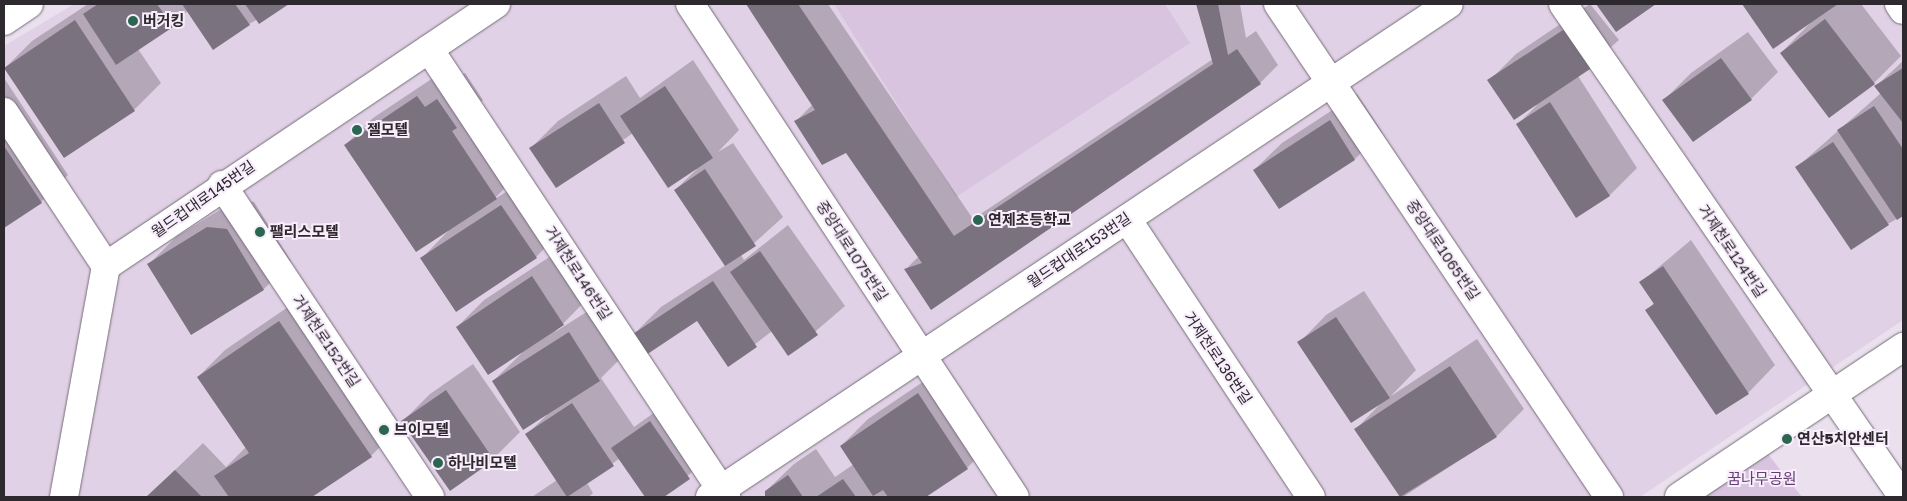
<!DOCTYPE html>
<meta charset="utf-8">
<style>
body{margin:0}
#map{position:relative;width:1907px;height:501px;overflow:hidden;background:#eae0ee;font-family:"Golos Text","Noto Sans KR",sans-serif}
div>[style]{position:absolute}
.built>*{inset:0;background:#e1d1e6}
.green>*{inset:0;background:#d8c4df}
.shadow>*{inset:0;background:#0003}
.building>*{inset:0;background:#7b727f}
.roads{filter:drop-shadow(0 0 1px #756c79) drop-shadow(0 0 1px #756c79)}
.street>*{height:28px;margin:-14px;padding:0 14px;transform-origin:14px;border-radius:14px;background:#fff}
.secondary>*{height:28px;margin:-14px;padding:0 14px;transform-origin:14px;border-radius:14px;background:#fff}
.dots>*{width:14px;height:14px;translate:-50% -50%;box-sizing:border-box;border:2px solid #f7edfb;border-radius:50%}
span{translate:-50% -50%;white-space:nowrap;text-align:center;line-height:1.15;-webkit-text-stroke:4px #f7edfb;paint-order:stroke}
.poi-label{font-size:15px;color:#2d292e;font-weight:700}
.left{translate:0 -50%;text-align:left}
.street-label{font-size:15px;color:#2d292e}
.park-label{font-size:15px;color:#643d72}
.frame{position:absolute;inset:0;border:5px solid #2d292e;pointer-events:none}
</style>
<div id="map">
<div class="built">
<i style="clip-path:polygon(74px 4px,1903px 4px,1903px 320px,1640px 497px,4px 497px,4px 46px)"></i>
</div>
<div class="green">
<i style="clip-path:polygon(834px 4px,1165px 4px,1190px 43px,956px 197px)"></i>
<i style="clip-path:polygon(1768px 454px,1802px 497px,1702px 497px)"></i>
</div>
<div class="shadow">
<i style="clip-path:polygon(88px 4px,286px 4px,249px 24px,188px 11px,138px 49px,161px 83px,134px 110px,64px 157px,5px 68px,32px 41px)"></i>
<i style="clip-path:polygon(748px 4px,828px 4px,973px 219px,1213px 59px,1197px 4px,1240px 4px,1246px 38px,1256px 31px,1278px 65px,1260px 83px,931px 309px,906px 269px,919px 256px,847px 152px,796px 121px,813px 104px)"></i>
<i style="clip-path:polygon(1590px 4px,1619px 40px,1578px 76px,1637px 168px,1610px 195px,1577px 216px,1518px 124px,1537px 105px,1489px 81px,1516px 54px)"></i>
<i style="clip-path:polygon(1598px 4px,1654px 4px,1617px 30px)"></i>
<i style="clip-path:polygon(1743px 4px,1861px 4px,1901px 56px,1874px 83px,1781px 53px,1814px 19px,1773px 47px)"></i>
<i style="clip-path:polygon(1748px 32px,1778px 72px,1751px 99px,1664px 100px,1691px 73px)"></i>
<i style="clip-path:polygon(693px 60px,739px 130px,718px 152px,733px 143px,783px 217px,741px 255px,744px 260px,788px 225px,845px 306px,789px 354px,772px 331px,728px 365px,698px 320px,634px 334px,661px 307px,726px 265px,675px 190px,697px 169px,633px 133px,557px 187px,531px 148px,558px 121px,626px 76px,640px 98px)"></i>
<i style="clip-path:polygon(1903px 61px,1903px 215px,1888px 224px,1797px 167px,1881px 93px,1876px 86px)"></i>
<i style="clip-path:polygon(445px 70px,453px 81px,465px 73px,483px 100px,479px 104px,523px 170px,493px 200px,529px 178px,563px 230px,536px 257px,422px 258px,450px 229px,345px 145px,373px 118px)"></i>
<i style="clip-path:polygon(4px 78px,68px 175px,41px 202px,4px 227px)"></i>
<i style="clip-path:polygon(1357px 94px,1382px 132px,1355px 159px,1279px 208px,1254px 170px,1282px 143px)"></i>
<i style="clip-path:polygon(236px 200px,254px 202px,291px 261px,264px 289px,191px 333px,149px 264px,176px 237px)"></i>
<i style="clip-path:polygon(1691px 240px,1775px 365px,1748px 393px,1647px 310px,1654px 303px,1641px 282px)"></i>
<i style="clip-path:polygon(560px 250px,590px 296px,555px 332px,596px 306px,627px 352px,601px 378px,634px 427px,676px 397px,715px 453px,662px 497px,647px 497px,620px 458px,587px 483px,593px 493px,589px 497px,532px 497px,557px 480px,527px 434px,547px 415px,493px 381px,522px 353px,457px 327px,484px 300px)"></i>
<i style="clip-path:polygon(1364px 291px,1416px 370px,1391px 396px,1477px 339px,1524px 409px,1497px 436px,1403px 497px,1356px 429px,1381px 403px,1299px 343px,1326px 315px)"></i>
<i style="clip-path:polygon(307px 294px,399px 428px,371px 456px,310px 497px,147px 497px,203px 443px,226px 467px,246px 447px,198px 377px,225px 350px)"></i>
<i style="clip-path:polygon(473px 364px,520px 432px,493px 459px,403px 421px,430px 394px)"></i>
<i style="clip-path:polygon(945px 367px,995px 440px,967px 468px,924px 497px,767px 497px,766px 491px,794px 464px,816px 449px,835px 477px,854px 464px,841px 446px,868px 419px)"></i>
</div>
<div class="building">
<i style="clip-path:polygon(98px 4px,157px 4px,173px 27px,116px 65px,83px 14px)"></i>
<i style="clip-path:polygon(182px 4px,235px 4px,250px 25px,213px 50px)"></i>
<i style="clip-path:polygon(245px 4px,289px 4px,259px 24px)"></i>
<i style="clip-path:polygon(746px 4px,798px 4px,954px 236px,1213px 64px,1196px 4px,1218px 4px,1228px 55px,1237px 49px,1261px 84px,931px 310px,904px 269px,922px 263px,846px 153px,822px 165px,794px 121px,815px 110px)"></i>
<i style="clip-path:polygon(1596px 4px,1656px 4px,1616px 32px)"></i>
<i style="clip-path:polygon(1742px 4px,1838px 4px,1773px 49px)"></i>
<i style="clip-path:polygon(1825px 19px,1875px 84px,1829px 118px,1780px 53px)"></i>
<i style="clip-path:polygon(75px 20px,135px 111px,64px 158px,4px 68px)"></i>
<i style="clip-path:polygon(1566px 28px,1593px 67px,1514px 120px,1487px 80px)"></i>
<i style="clip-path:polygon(1721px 58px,1752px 100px,1693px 142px,1662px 100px)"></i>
<i style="clip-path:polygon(1903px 68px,1903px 123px,1874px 86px)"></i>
<i style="clip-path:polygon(665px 86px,713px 158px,668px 188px,620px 116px)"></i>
<i style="clip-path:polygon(417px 96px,425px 107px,437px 99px,457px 128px,452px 131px,497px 199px,416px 252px,344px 145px)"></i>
<i style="clip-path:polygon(1550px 102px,1610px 196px,1576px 218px,1516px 124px)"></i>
<i style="clip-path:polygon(599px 103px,625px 143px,556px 188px,529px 148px)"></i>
<i style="clip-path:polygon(1874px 106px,1903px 149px,1903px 216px,1897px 220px,1837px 130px)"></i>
<i style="clip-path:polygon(1330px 120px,1355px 160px,1279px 209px,1253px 170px)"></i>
<i style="clip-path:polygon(1833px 142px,1889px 225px,1851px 250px,1795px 167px)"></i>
<i style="clip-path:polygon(4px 146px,42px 203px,4px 228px)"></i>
<i style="clip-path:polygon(705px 169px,756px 246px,725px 266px,674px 190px)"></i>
<i style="clip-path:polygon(501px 205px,537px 258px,456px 312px,420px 258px)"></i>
<i style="clip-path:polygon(207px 227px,227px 229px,264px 290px,191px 335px,147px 264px)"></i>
<i style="clip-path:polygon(760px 251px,818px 335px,788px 356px,730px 272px)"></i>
<i style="clip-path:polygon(1663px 266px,1749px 394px,1716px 415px,1645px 310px,1654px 304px,1639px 282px)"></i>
<i style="clip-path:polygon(532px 276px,564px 325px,488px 375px,456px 327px)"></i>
<i style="clip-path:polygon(713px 281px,757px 347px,728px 367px,697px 321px,646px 355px,633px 334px)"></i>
<i style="clip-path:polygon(1336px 317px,1390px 398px,1351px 423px,1297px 342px)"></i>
<i style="clip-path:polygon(279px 321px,372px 457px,312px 497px,229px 497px,214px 476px,249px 453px,197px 377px)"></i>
<i style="clip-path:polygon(569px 332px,600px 381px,523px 430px,492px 381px)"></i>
<i style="clip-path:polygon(1450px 366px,1497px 437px,1400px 497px,1354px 429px)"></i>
<i style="clip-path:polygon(446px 390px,494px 460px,450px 491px,401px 421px)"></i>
<i style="clip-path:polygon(918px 393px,968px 469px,926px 497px,888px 497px,883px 490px,873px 496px,840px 446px)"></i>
<i style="clip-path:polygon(572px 403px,614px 466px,567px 497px,525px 434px)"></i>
<i style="clip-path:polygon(650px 421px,690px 479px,664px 497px,645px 497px,611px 448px)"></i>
<i style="clip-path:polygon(175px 470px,202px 497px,146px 497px)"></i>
<i style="clip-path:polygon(788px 475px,803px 497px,765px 497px,765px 491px)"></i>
<i style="clip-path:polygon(843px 479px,856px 497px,816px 497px)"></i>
</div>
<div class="roads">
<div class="street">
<i style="left:1278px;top:4px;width:594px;rotate:56.12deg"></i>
<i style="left:1563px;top:4px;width:599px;rotate:55.41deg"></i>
<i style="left:1899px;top:4px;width:7px;rotate:56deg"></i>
<i style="left:429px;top:49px;width:538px;rotate:56.46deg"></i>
<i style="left:4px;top:112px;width:185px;rotate:56.5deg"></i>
<i style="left:222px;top:185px;width:375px;rotate:56.3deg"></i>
<i style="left:1127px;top:219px;width:333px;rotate:56.5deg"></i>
<i style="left:64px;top:497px;width:235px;rotate:-79.7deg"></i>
<i style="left:106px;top:266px;width:470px;rotate:-33.9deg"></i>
<i style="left:710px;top:497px;width:888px;rotate:-33.71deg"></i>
<i style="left:1679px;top:497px;width:270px;rotate:-33.8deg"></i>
</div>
<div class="secondary">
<i style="left:690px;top:4px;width:590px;rotate:56.61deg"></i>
<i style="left:4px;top:21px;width:30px;rotate:-34deg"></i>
</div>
</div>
<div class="dots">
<i style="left:133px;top:21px;background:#2b6650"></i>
<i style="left:357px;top:130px;background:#2b6650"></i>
<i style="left:978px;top:220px;background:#2b6650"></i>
<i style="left:260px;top:232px;background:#2b6650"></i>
<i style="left:384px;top:430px;background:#2b6650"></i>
<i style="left:1787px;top:439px;background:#2b6650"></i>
<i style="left:438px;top:463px;background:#2b6650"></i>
</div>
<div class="poi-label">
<span class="left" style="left:143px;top:21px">버거킹</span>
<span class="left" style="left:367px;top:130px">젤모텔</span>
<span class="left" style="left:988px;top:220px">연제초등학교</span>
<span class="left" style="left:270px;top:232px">팰리스모텔</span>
<span class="left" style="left:394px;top:430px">브이모텔</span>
<span class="left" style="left:1797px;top:439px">연산5치안센터</span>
<span class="left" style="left:448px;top:463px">하나비모텔</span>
</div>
<div class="street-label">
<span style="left:203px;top:199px;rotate:-35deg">월드컵대로145번길</span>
<span style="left:1079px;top:250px;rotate:-34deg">월드컵대로153번길</span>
<span style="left:1443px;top:250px;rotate:56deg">중앙대로1065번길</span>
<span style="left:852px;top:251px;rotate:57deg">중앙대로1075번길</span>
<span style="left:1732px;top:251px;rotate:56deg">거제천로124번길</span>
<span style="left:578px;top:273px;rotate:57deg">거제천로146번길</span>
<span style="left:326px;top:341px;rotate:56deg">거제천로152번길</span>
<span style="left:1218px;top:358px;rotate:56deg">거제천로136번길</span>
</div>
<div class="park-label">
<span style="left:1762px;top:479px">꿈나무공원</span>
</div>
<div class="frame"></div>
</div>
